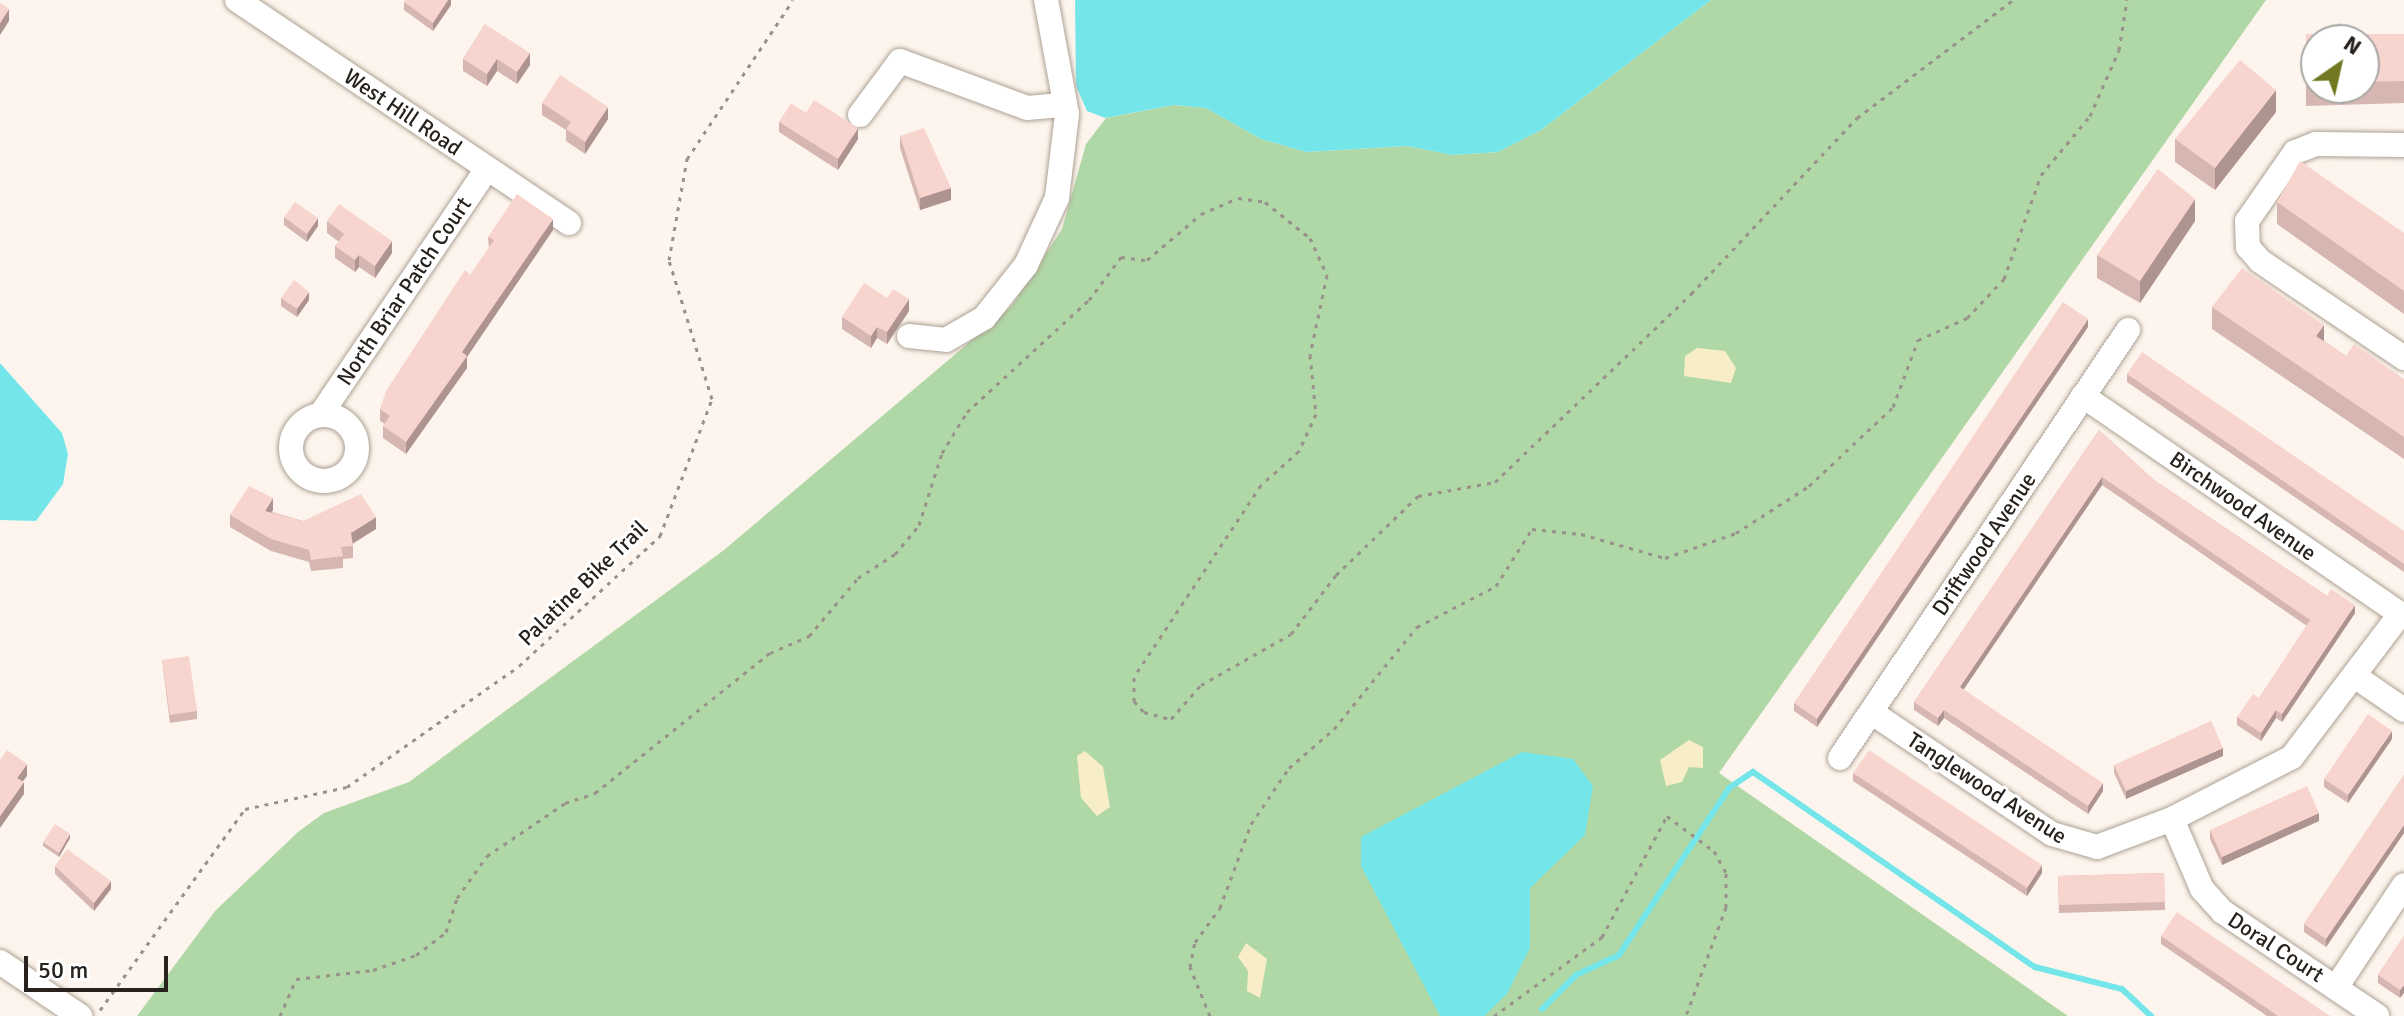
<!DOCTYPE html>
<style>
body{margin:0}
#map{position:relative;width:2404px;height:1016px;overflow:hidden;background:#fdf5ed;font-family:Signika,sans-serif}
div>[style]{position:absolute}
.green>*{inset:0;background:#b0d7a6}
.sand>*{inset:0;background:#f7edc7}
.water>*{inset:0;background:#74e6ea}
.stream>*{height:6px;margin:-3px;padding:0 3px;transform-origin:3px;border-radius:3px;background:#74e6ea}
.path>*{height:3px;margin-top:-1.5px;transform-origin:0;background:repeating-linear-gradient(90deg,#98928b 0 4px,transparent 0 10px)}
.roads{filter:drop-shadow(0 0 2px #ada194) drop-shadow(0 0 2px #ada194)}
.minor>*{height:24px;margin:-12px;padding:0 12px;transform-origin:12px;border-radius:12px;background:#fff}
.minor>.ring{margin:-12px;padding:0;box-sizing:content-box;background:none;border:24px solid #fff;border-radius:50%}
.wall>*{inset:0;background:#d5b6b1}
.shaded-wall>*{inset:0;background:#ae9490}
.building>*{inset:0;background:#f8d4ce}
span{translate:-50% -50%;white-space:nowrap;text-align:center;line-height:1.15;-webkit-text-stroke:6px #fff;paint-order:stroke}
.street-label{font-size:22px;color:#27221d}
.north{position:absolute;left:2300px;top:24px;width:80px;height:80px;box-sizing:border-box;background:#fff;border:2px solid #a9a7a5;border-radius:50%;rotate:34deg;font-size:22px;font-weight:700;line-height:32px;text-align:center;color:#27221d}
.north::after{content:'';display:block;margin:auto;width:28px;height:36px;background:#717821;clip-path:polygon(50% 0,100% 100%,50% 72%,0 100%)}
.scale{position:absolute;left:24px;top:956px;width:144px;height:36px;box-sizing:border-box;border:4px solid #27221d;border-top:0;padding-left:10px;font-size:24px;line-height:28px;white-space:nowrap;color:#27221d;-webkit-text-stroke:6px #fff;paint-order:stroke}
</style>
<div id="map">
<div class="green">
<div style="clip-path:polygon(1711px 0,2266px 0,1719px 773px,2068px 1016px,137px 1016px,215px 911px,298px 832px,324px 813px,409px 782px,724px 550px,1011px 307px,1062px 229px,1086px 144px,1106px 118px,1174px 105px,1206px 108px,1261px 139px,1306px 152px,1407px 146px,1452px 155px,1498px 152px,1541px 130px)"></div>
</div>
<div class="sand">
<div style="clip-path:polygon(1697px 348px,1725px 351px,1736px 368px,1731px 383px,1684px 376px,1685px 356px)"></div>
<div style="clip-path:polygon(1689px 740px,1703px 747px,1703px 768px,1689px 767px,1682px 782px,1666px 786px,1660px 760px)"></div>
<div style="clip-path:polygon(1085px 751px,1103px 767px,1110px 807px,1097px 816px,1081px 798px,1077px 756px)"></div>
<div style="clip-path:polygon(1246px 943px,1267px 959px,1260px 998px,1247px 991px,1248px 971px,1238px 957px)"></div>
</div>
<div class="water">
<div style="clip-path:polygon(1075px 0,1711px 0,1541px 130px,1498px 152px,1452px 155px,1407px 146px,1306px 152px,1261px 139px,1206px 108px,1174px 105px,1105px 118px,1087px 111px,1076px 86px)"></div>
<div style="clip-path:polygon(0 363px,62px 433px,68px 454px,63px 484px,36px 521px,0 520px)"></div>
<div style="clip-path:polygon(1522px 752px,1573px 759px,1593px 786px,1585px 835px,1530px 888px,1530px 948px,1507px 994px,1484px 1016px,1440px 1016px,1361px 866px,1361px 837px)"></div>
</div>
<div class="stream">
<div style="left:1542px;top:1009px;width:48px;rotate:-45deg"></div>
<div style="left:1576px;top:975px;width:47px;rotate:-24.9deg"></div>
<div style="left:1619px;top:955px;width:200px;rotate:-56.6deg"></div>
<div style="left:1729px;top:788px;width:29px;rotate:-34deg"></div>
<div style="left:1753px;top:772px;width:343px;rotate:34.7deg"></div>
<div style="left:2035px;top:967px;width:90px;rotate:14.2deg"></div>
<div style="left:2122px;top:989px;width:40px;rotate:43deg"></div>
</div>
<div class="path">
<div style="left:100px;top:1010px;width:248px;rotate:-54.2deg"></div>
<div style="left:245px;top:809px;width:104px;rotate:-12.2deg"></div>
<div style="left:347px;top:787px;width:210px;rotate:-35.1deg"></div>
<div style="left:519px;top:666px;width:192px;rotate:-42.7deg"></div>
<div style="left:660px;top:536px;width:147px;rotate:-69.2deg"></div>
<div style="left:712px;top:399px;width:145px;rotate:-107.2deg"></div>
<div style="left:669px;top:260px;width:103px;rotate:-79.9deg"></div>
<div style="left:687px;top:159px;width:191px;rotate:-56.3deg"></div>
<div style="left:280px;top:1016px;width:40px;rotate:-66.6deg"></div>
<div style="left:296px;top:979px;width:78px;rotate:-6.7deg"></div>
<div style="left:373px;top:970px;width:46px;rotate:-19.2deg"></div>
<div style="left:416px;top:955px;width:38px;rotate:-37deg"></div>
<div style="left:446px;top:932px;width:36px;rotate:-72deg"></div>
<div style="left:457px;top:898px;width:52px;rotate:-54.5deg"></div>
<div style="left:487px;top:856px;width:94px;rotate:-34.2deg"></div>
<div style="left:565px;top:803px;width:32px;rotate:-18deg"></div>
<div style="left:595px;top:793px;width:224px;rotate:-38.7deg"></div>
<div style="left:770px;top:653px;width:43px;rotate:-23.6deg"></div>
<div style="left:809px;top:636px;width:76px;rotate:-49.8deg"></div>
<div style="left:858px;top:578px;width:44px;rotate:-33deg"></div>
<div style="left:895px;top:554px;width:38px;rotate:-50deg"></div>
<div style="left:919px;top:525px;width:76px;rotate:-72.3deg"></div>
<div style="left:942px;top:453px;width:48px;rotate:-58.6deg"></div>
<div style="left:967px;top:412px;width:166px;rotate:-42.6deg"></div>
<div style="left:1089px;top:300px;width:54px;rotate:-53.3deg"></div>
<div style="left:1121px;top:257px;width:26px;rotate:7deg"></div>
<div style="left:1147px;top:260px;width:71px;rotate:-40.4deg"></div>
<div style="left:1201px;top:214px;width:40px;rotate:-23.4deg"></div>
<div style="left:1238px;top:198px;width:27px;rotate:8deg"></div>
<div style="left:1265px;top:202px;width:58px;rotate:38.7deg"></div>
<div style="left:1310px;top:238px;width:41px;rotate:65.3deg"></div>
<div style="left:1327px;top:275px;width:82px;rotate:102deg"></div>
<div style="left:1310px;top:355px;width:59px;rotate:84.2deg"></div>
<div style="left:1316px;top:414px;width:41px;rotate:114.7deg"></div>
<div style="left:1299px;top:451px;width:51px;rotate:138.2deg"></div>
<div style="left:1261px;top:485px;width:230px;rotate:123.5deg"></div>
<div style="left:1134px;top:677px;width:24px;rotate:90deg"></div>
<div style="left:1134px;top:701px;width:15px;rotate:48deg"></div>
<div style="left:1144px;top:712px;width:28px;rotate:15deg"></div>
<div style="left:1171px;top:719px;width:45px;rotate:-48.6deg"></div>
<div style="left:1201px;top:685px;width:103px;rotate:-29.5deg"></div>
<div style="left:1291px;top:634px;width:74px;rotate:-52.7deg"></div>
<div style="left:1336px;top:575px;width:114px;rotate:-43.9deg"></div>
<div style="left:1418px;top:496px;width:78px;rotate:-10.3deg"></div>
<div style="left:1495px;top:482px;width:272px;rotate:-43.8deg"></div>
<div style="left:1691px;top:294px;width:242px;rotate:-46.7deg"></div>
<div style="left:1857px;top:118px;width:196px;rotate:-37.1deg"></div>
<div style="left:1210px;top:1016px;width:53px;rotate:-112.2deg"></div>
<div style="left:1190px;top:967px;width:25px;rotate:-79deg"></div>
<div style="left:1195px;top:942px;width:42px;rotate:-53.7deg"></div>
<div style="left:1220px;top:908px;width:90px;rotate:-69.7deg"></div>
<div style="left:1251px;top:824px;width:68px;rotate:-55.8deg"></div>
<div style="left:1289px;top:768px;width:60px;rotate:-40.9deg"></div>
<div style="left:1334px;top:729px;width:132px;rotate:-50.9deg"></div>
<div style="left:1417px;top:627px;width:89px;rotate:-27.4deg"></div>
<div style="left:1496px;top:586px;width:67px;rotate:-57.7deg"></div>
<div style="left:1532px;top:529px;width:49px;rotate:5.8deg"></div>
<div style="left:1581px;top:534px;width:87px;rotate:15.9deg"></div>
<div style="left:1665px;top:558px;width:75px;rotate:-19.4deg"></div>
<div style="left:1736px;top:533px;width:87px;rotate:-32.8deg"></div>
<div style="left:1809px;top:486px;width:115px;rotate:-43.2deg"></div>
<div style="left:1893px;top:407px;width:72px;rotate:-69.5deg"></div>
<div style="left:1918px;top:340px;width:54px;rotate:-24.2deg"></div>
<div style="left:1967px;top:318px;width:54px;rotate:-46.5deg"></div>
<div style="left:2004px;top:279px;width:110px;rotate:-70.4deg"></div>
<div style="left:2041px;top:175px;width:77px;rotate:-50.3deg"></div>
<div style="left:2090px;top:116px;width:72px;rotate:-66.3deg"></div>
<div style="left:2119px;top:50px;width:51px;rotate:-80.9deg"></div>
<div style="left:1494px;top:1016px;width:134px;rotate:-36.2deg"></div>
<div style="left:1602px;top:937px;width:137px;rotate:-61.8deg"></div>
<div style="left:1667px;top:816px;width:59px;rotate:36.7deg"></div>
<div style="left:1714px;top:851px;width:25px;rotate:61deg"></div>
<div style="left:1726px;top:873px;width:34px;rotate:90deg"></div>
<div style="left:1726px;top:907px;width:116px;rotate:110.2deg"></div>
</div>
<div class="roads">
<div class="minor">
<div style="left:237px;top:0;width:400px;rotate:33.9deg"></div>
<div style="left:860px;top:115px;width:67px;rotate:-53.5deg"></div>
<div style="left:900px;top:61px;width:135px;rotate:20.3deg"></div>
<div style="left:1027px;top:108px;width:38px;rotate:-5deg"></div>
<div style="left:2404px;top:145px;width:88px;rotate:-179.3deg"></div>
<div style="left:2316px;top:144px;width:22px;rotate:159deg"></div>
<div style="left:2295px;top:152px;width:84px;rotate:124.8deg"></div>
<div style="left:2247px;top:221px;width:26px;rotate:88deg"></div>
<div style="left:2248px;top:247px;width:18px;rotate:49deg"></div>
<div style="left:2260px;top:261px;width:174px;rotate:34deg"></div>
<div style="left:909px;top:336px;width:37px;rotate:6deg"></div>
<div style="left:946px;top:340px;width:44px;rotate:-30.1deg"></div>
<div style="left:984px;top:318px;width:68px;rotate:-51.6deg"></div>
<div style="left:1026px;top:265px;width:74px;rotate:-65.2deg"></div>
<div style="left:1057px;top:198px;width:85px;rotate:-83.2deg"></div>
<div style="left:1067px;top:114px;width:116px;rotate:-100.4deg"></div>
<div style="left:2083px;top:396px;width:390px;rotate:34.5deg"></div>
<div style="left:321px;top:414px;width:296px;rotate:-55.9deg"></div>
<div class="ring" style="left:291px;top:415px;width:42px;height:42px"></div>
<div style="left:2356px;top:677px;width:58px;rotate:34.5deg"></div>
<div style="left:1871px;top:712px;width:218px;rotate:34deg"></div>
<div style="left:2052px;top:834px;width:47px;rotate:16.1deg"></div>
<div style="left:2097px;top:847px;width:80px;rotate:-20.5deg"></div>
<div style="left:2172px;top:819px;width:135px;rotate:-27.3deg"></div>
<div style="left:2292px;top:757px;width:179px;rotate:-52.9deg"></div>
<div style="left:1840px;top:758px;width:516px;rotate:-56.06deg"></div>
<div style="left:2172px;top:819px;width:76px;rotate:66.8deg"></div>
<div style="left:2202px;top:889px;width:31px;rotate:48deg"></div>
<div style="left:2223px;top:912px;width:186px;rotate:34deg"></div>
<div style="left:0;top:962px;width:97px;rotate:34deg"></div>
<div style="left:2337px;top:986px;width:121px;rotate:-56.4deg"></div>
</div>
</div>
<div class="wall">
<div style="clip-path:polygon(451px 0,451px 5px,433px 31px,404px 10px,404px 2px)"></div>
<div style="clip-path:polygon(485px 24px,530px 65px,517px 84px,497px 71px,487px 86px,463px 71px,463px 59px)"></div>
<div style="clip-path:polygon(evenodd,2306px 34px,2404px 34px,2404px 103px,2306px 106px,2306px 34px,2316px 40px,2364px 40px,2364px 88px,2316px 88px,2316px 40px)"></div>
<div style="clip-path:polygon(542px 103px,608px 119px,585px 154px,566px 141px,566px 130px,542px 115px)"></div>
<div style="clip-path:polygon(2276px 112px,2215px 190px,2175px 162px,2175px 139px)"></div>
<div style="clip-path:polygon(806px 113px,858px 139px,838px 170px,779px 132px,779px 122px)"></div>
<div style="clip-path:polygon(900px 136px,951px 200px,920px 210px,900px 148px)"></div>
<div style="clip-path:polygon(2277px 202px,2404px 233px,2404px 314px,2277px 224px)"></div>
<div style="clip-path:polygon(284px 217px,318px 226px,307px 242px,284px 225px)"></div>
<div style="clip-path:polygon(327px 221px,392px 253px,375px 278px,359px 267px,355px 272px,335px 258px,335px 246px,339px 242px,327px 233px)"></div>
<div style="clip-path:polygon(2195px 221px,2140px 303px,2097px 278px,2097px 255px)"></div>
<div style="clip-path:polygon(553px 230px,467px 357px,467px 368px,406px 454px,383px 438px,383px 426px,385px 424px,380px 421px,380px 409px,489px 249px,488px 237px)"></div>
<div style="clip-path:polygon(281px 298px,309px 300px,297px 317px,281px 306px)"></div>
<div style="clip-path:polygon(887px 298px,909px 311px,887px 344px,877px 338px,871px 348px,842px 329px,842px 317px)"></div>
<div style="clip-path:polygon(2212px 307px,2324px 341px,2346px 356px,2404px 379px,2404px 459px,2212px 329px)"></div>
<div style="clip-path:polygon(2088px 327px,1817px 727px,1794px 711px,1794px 703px)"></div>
<div style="clip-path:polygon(2127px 374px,2404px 531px,2404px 572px,2127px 382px)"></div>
<div style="clip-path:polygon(2099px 430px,2154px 480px,2327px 596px,2355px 613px,2282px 722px,2276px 718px,2261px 741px,2237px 725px,2237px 717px,2259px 698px,2307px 626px,2102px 485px,1963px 689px,2103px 791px,2088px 814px,1944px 718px,1938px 726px,1914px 710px,1914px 702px)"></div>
<div style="clip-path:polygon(273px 510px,272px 512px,303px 521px,376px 529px,353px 544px,353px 558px,343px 559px,343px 568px,311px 571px,309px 562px,271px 551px,230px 527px,230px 515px)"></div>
<div style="clip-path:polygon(162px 660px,197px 711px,197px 719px,170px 723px)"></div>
<div style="clip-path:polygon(2392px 739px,2348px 803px,2324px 787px,2324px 779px)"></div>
<div style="clip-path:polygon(2223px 756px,2126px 799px,2114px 773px,2114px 765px)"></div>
<div style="clip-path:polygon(1853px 773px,2042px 873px,2027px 896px,1853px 781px)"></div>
<div style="clip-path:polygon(2404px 775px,2404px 833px,2326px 947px,2304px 932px,2304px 924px)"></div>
<div style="clip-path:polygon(2319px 821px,2222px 865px,2210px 839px,2210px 830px)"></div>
<div style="clip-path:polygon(70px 838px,59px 857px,43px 846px,43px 842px)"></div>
<div style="clip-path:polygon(55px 866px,111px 889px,94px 911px,55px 874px)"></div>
<div style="clip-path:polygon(2164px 873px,2165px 910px,2059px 913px,2058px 876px)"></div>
<div style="clip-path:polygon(2161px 936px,2330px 1016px,2267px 1016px,2161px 944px)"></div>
<div style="clip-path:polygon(2404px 936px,2400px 998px,2378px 983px,2378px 975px)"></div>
</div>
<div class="shaded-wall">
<div style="clip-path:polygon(448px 0,451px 0,451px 5px,433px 31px,433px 23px)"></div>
<div style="clip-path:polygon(9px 9px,9px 21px,0 35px,0 23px)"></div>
<div style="clip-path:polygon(530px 53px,530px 65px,517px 84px,517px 72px)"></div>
<div style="clip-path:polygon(497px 59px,497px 71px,487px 86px,487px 74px)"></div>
<div style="clip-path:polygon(2276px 90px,2276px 112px,2215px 190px,2215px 168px)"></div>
<div style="clip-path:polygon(608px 107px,608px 119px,585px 154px,585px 142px)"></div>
<div style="clip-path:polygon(858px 128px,858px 139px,838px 170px,838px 159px)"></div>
<div style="clip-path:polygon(951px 188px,951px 200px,920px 210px,920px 198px)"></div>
<div style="clip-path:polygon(2195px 199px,2195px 221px,2140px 303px,2140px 281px)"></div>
<div style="clip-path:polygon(318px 218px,318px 226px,307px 242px,307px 234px)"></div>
<div style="clip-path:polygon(553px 219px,553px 230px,467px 357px,467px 368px,406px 454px,406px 442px,462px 352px)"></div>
<div style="clip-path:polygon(392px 241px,392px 253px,375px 278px,375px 266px)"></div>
<div style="clip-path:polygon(359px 255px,359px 267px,355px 272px,355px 260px)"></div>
<div style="clip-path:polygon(309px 292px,309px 300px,297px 317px,297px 309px)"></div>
<div style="clip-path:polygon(909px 299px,909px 311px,887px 344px,887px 332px)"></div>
<div style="clip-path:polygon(2088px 319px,2088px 327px,1817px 727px,1817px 719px)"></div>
<div style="clip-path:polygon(2324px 325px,2324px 347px,2316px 336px)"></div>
<div style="clip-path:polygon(877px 327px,877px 338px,871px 348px,871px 336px)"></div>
<div style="clip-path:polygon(2102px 477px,2102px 485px,1960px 695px,1960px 687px)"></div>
<div style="clip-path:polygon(273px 498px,273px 510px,265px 522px,265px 511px)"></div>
<div style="clip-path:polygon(376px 517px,376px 529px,351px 544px,351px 533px)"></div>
<div style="clip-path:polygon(2355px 605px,2355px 613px,2282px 722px,2282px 714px)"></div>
<div style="clip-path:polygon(1944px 710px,1944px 718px,1938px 726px,1938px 718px)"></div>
<div style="clip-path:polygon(2276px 710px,2276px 718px,2261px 741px,2261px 733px)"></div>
<div style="clip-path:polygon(2392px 731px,2392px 739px,2348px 803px,2348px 795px)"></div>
<div style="clip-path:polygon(2223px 748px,2223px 756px,2126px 799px,2126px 791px)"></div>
<div style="clip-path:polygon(27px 764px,27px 776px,17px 789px,17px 778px)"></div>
<div style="clip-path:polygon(24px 782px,24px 794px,0 828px,0 816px)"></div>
<div style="clip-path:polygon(2103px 783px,2103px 791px,2088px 814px,2088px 806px)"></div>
<div style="clip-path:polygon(2319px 813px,2319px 821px,2222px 865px,2222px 857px)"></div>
<div style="clip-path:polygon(2404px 825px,2404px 833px,2326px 947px,2326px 939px)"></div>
<div style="clip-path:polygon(70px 834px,70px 838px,59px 857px,59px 853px)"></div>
<div style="clip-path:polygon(2042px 865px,2042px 873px,2027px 896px,2027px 888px)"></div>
<div style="clip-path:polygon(111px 881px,111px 889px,94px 911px,94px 903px)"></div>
<div style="clip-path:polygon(2404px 985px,2404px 993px,2400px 998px,2400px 990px)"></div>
</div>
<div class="building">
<div style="clip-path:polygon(405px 0,448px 0,433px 23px,404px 2px)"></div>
<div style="clip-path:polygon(0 3px,9px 9px,0 23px)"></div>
<div style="clip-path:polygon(485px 24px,530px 53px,517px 72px,497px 59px,487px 74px,463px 59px)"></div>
<div style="clip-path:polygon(2306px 34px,2404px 34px,2404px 81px,2364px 82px,2364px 40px,2316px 40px,2316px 83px,2306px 83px)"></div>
<div style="clip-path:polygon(2240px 60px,2276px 90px,2215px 168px,2175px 139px)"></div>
<div style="clip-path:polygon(560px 75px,608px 107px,585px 142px,566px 129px,571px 122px,542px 103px)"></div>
<div style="clip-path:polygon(814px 100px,858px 128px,838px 159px,779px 122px,791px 103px,806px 113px)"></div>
<div style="clip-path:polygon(924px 128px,951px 188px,920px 198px,900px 136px)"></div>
<div style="clip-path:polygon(2300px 161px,2404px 233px,2404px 291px,2277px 202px)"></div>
<div style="clip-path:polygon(2158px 169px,2195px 199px,2140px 281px,2097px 255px)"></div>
<div style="clip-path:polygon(517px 194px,553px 219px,462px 352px,467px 356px,406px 442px,383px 426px,390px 416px,380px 409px,386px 391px,465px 270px,470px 275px,494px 240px,488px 237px)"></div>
<div style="clip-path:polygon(295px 202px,318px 218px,307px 234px,284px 217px)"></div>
<div style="clip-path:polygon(339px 204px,392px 241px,375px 266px,359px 255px,355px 260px,335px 246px,344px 234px,327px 221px)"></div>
<div style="clip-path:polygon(2242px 268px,2324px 325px,2316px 336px,2346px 356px,2354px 344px,2404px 379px,2404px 437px,2212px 307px)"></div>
<div style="clip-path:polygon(294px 280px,309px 292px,297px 309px,281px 298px)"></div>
<div style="clip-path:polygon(864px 283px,887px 298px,893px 289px,909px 299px,887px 332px,877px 327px,871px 336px,842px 317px)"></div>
<div style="clip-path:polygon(2063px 302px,2088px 319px,1817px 719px,1794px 703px)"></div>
<div style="clip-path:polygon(2142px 352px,2404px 531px,2404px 564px,2127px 374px)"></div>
<div style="clip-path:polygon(2099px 430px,2154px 480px,2327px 596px,2331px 589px,2355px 605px,2282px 714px,2276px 710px,2261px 733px,2237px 717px,2253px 694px,2259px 698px,2310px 620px,2102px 477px,1960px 687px,2103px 783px,2088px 806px,1944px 710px,1938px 718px,1914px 702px)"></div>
<div style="clip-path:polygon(249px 486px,273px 498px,265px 511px,303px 521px,361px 494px,376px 517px,351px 533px,353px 546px,341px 547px,343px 556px,311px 560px,309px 550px,271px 539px,230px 515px)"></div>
<div style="clip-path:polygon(189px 656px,197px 711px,170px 715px,162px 660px)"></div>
<div style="clip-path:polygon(2368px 714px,2392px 731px,2348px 795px,2324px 779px)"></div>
<div style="clip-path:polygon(2211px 721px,2223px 748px,2126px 791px,2114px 765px)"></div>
<div style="clip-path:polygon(7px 750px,27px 764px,17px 778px,24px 782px,0 816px,0 760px)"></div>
<div style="clip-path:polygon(1869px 750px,2042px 865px,2027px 888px,1853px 773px)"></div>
<div style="clip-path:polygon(2404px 775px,2404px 825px,2326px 939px,2304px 924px)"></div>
<div style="clip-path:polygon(2307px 786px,2319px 813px,2222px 857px,2210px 830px)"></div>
<div style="clip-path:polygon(55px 824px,70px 834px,59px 853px,43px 842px)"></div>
<div style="clip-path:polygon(67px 849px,111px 881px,94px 903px,55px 866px)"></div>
<div style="clip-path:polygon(2164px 873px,2165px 902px,2059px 905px,2058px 876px)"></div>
<div style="clip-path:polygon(2177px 912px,2330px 1016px,2278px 1016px,2161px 936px)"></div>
<div style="clip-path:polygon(2404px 936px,2404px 985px,2400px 990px,2378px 975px)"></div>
</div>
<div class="street-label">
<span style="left:403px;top:112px;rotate:34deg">West Hill Road</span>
<span style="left:404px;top:291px;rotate:-56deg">North Briar Patch Court</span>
<span style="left:2243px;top:506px;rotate:35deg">Birchwood Avenue</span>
<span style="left:1984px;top:544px;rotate:-56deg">Driftwood Avenue</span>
<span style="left:583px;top:583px;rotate:-44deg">Palatine Bike Trail</span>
<span style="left:1987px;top:788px;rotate:33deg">Tanglewood Avenue</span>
<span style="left:2276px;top:947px;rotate:33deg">Doral Court</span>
</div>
<div class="north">N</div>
<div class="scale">50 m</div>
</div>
